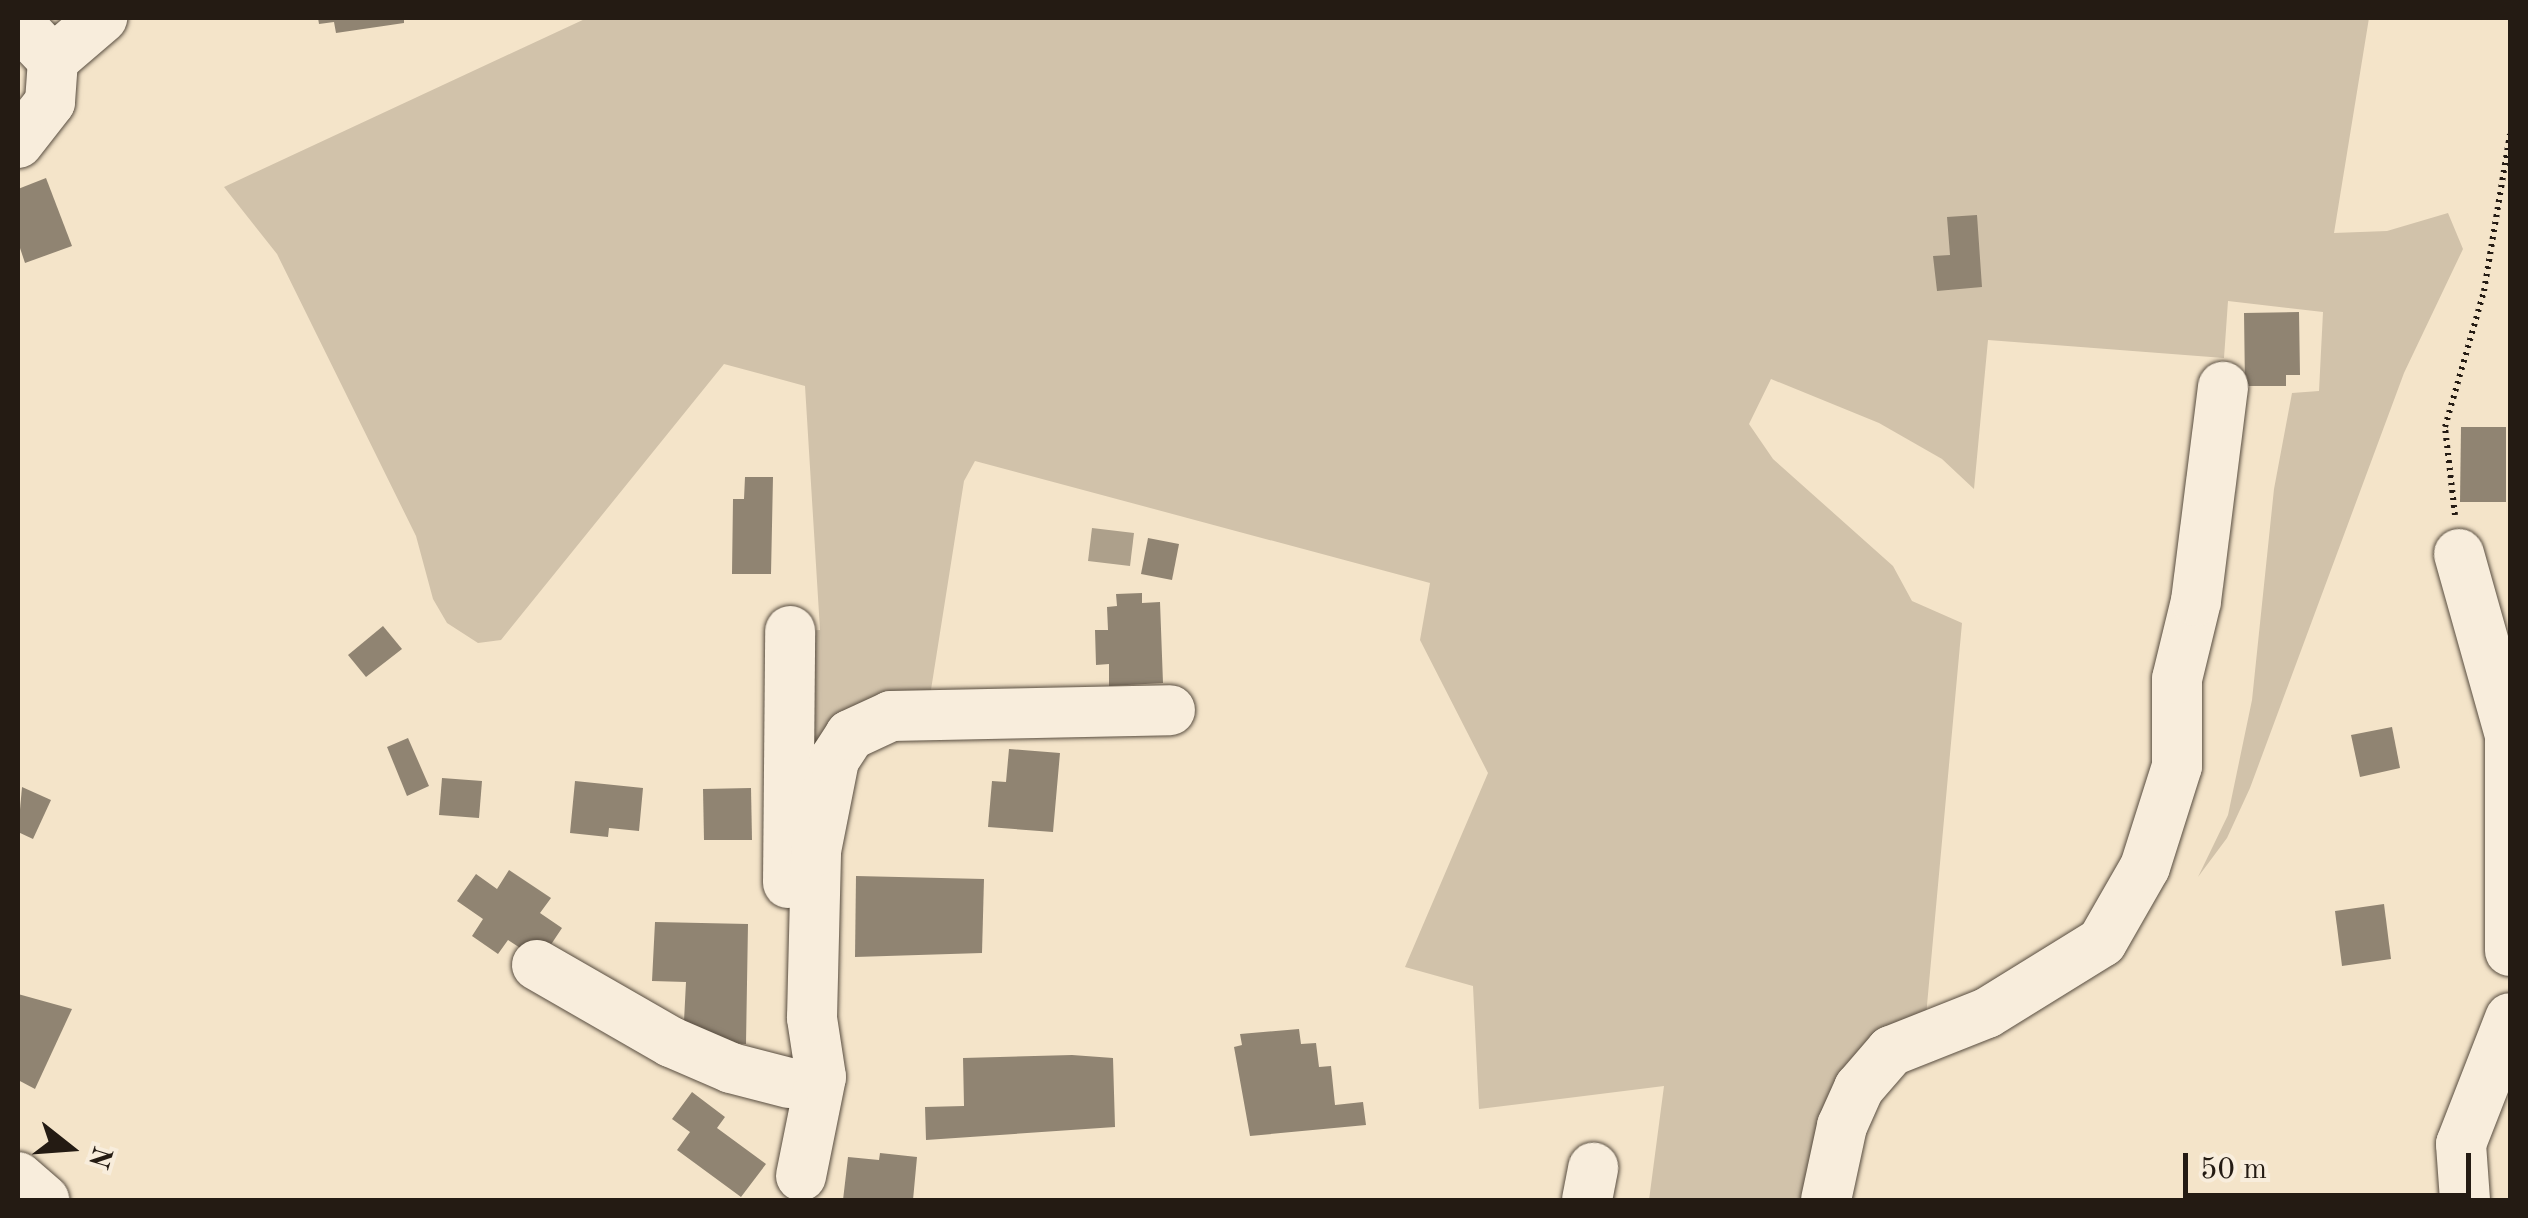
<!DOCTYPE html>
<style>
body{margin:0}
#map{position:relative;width:2528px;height:1218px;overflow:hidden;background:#f4e4c9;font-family:"Old Standard TT",serif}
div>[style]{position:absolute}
.green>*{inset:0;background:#d1c2aa}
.water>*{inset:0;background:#ada08b}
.building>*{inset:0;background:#908472}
.path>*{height:6px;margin-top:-3px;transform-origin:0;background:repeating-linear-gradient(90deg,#241b13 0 2.5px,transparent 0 7.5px)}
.roads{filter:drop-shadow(0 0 2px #584d40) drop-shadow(0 0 2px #584d40)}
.minor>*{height:50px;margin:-25px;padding:0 25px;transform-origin:25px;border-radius:25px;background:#f8eddc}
span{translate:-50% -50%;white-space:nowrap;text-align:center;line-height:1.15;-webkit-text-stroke:8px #f8eddc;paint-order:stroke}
.frame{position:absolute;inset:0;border:20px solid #241b13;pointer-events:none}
.north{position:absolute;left:20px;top:1098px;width:100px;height:100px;-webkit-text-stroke:8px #f8eddc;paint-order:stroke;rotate:107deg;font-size:28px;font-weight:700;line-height:40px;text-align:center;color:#241b13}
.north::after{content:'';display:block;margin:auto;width:35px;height:45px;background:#241b13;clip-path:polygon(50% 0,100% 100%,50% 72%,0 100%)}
.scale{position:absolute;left:2183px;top:1153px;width:288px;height:45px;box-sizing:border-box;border:5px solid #241b13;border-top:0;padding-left:12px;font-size:30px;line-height:35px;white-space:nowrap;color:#241b13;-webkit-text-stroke:8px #f8eddc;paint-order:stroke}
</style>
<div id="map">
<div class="green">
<div style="clip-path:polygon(587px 18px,2369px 18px,2334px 233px,2387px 231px,2448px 213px,2463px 249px,2404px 373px,2250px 788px,2227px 838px,2198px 877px,2228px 815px,2252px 700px,2274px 489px,2292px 393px,2319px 391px,2323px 312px,2228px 301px,2224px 358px,1988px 340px,1974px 489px,1942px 459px,1879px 423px,1771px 379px,1749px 424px,1773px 459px,1893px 566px,1912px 601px,1962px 623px,1926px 1016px,1891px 1051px,1826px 1200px,1649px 1200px,1664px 1086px,1479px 1109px,1473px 986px,1405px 967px,1488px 773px,1420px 640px,1430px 583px,975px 461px,964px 481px,927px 715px,850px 735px,816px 851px,790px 631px,820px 630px,805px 386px,724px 364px,501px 640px,478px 643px,447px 623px,433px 599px,416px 536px,277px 254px,224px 187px)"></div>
</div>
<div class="water">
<div style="clip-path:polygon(1092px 528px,1134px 533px,1130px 566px,1088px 561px)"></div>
</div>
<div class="building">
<div style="clip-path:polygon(318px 18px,404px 18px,404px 23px,336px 33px,334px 22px,319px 24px)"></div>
<div style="clip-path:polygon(46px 178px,72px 246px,25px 263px,18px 242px,18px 189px)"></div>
<div style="clip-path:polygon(1977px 215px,1982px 287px,1937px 291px,1933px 256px,1950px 255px,1947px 217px)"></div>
<div style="clip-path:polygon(2299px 312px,2300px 375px,2286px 375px,2286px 386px,2245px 386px,2244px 313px)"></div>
<div style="clip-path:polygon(2461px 427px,2506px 427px,2506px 502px,2460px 502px)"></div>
<div style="clip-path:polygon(745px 477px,773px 477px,771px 574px,732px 574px,733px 499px,744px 499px)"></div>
<div style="clip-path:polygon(1148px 538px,1179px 544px,1172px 580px,1141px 574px)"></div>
<div style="clip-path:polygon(1142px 593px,1142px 603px,1160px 602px,1163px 683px,1109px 686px,1109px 664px,1096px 665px,1095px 630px,1108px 630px,1107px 607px,1117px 606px,1116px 594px)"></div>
<div style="clip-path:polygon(383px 626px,402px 649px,366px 677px,348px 655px)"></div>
<div style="clip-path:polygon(2392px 727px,2400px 768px,2360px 777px,2351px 735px)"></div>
<div style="clip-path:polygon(408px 738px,429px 786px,407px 796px,387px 747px)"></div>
<div style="clip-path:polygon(1009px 749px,1060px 753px,1053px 832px,988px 827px,992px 781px,1006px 782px)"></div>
<div style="clip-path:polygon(442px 778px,482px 781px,479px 818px,439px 815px)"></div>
<div style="clip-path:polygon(575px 781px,643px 788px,639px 831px,609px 828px,608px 837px,570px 833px)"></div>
<div style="clip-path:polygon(22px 787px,51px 800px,33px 839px,18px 832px)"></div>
<div style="clip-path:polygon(751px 788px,752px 840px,704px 840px,703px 789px)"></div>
<div style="clip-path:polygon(509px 870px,551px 898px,540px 913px,562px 928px,540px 961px,508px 940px,498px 954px,472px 936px,483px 919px,457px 901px,476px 874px,497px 889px)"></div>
<div style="clip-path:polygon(856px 876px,984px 879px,982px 953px,855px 957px)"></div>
<div style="clip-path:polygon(2384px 904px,2391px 959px,2342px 966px,2335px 911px)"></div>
<div style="clip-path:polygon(655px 922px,748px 924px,746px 1044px,683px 1041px,686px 982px,652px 981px)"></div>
<div style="clip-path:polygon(18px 994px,72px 1009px,35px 1089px,18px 1080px)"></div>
<div style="clip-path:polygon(1299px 1029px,1301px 1044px,1316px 1043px,1319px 1067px,1331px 1066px,1335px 1105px,1363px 1102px,1366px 1125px,1250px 1136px,1234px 1047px,1242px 1045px,1240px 1034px)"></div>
<div style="clip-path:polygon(1072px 1055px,1113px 1058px,1115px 1127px,926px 1140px,925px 1107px,964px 1106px,963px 1058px)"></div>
<div style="clip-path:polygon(692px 1092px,725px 1117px,717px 1128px,766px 1164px,741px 1197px,677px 1150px,690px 1132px,672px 1119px)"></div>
<div style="clip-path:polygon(880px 1153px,917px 1157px,913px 1200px,843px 1200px,848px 1157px,879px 1160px)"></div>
</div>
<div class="path">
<div style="left:2455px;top:515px;width:89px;rotate:-96.5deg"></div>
<div style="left:2445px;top:427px;width:141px;rotate:-74deg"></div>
<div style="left:2484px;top:291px;width:159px;rotate:-80.6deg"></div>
</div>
<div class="roads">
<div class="minor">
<div style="left:18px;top:23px;width:51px;rotate:46.6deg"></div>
<div style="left:18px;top:143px;width:52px;rotate:-52deg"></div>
<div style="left:50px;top:102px;width:42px;rotate:-85.9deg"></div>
<div style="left:53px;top:60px;width:65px;rotate:-40.6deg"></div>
<div style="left:2459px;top:554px;width:189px;rotate:74.3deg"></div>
<div style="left:2510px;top:736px;width:215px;rotate:90deg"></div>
<div style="left:788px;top:883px;width:252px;rotate:-89.5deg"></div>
<div style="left:537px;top:965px;width:155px;rotate:29.9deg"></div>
<div style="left:671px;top:1042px;width:65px;rotate:23.4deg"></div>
<div style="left:731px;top:1068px;width:60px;rotate:14.5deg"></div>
<div style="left:801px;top:1176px;width:101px;rotate:-78.6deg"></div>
<div style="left:821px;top:1077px;width:60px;rotate:-98.7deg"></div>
<div style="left:812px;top:1018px;width:167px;rotate:-88.6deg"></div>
<div style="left:816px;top:851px;width:93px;rotate:-78.8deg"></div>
<div style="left:834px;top:760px;width:30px;rotate:-57deg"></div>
<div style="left:850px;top:735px;width:45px;rotate:-24.9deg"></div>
<div style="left:891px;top:716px;width:279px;rotate:-1.2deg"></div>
<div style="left:18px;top:1177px;width:35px;rotate:41deg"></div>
<div style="left:1587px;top:1200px;width:33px;rotate:-79deg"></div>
<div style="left:1826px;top:1200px;width:76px;rotate:-77.8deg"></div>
<div style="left:1842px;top:1126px;width:42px;rotate:-65.9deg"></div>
<div style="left:1859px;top:1088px;width:49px;rotate:-49.1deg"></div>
<div style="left:1891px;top:1051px;width:103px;rotate:-21.6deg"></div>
<div style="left:1987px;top:1013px;width:135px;rotate:-31.7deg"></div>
<div style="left:2102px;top:942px;width:86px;rotate:-60.2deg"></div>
<div style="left:2145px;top:867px;width:106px;rotate:-72.4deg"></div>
<div style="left:2177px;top:766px;width:87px;rotate:-90deg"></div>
<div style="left:2177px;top:679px;width:80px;rotate:-76.3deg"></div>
<div style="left:2196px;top:601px;width:216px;rotate:-82.8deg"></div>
<div style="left:2465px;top:1200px;width:56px;rotate:-94.1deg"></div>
<div style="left:2461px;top:1144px;width:135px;rotate:-68.7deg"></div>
</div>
</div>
<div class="frame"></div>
<div class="north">N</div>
<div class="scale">50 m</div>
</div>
